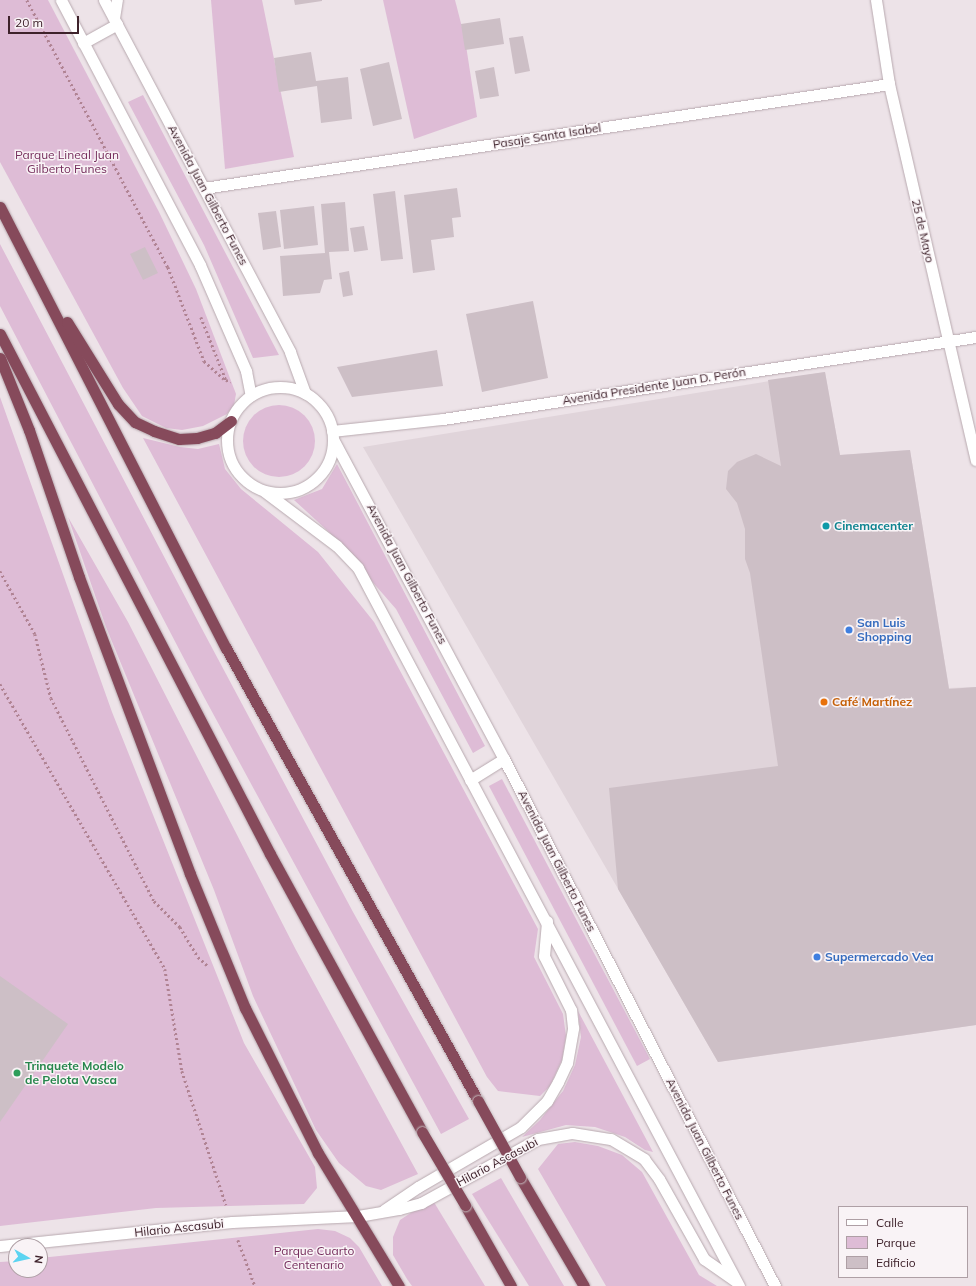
<!DOCTYPE html>
<meta charset="utf-8">
<style>
body{margin:0}
#map{position:relative;width:976px;height:1286px;overflow:hidden;background:#ede3e8;font-family:Mulish,sans-serif}
div>[style]{position:absolute}
.built>*{inset:0;background:#e0d4da}
.green>*{inset:0;background:#debcd6}
.round{border-radius:50%}
.building>*{inset:0;background:#cdbfc6}
.path>*{height:2.5px;margin-top:-1.25px;transform-origin:0;background:repeating-linear-gradient(90deg,#b08393 0 2px,transparent 0 5px)}
.roads{filter:drop-shadow(0 0 1px #b8a9af) drop-shadow(0 0 1px #b8a9af)}
.minor>*{height:11px;margin:-5.5px;padding:0 5.5px;transform-origin:5.5px;border-radius:5.5px;background:#fff}
.tertiary>*{height:11px;margin:-5.5px;padding:0 5.5px;transform-origin:5.5px;border-radius:5.5px;background:#fff}
.tertiary>.ring{margin:-5.5px;padding:0;box-sizing:content-box;background:none;border:11px solid #fff;border-radius:50%}
.trunk>*{height:11px;margin:-5.5px;padding:0 5.5px;transform-origin:5.5px;border-radius:5.5px;background:#864a5b}
.bridges{filter:drop-shadow(0 0 1px #c9c1c4) drop-shadow(0 0 1px #c9c1c4)}
.trunk-bridge>*{height:11px;margin:-5.5px;padding:0 5.5px;transform-origin:5.5px;border-radius:5.5px;background:#864a5b}
.dots>*{width:11px;height:11px;translate:-50% -50%;box-sizing:border-box;border:2px solid #f9f3f6;border-radius:50%}
span{translate:-50% -50%;white-space:nowrap;text-align:center;line-height:1.15;-webkit-text-stroke:3px #f9f3f6;paint-order:stroke}
.street-label{font-size:12px;color:#3e222b}
.park-label{font-size:12px;color:#752d5c}
.culture-label{font-size:12px;color:#0d838f;font-weight:700}
.left{translate:0 -50%;text-align:left}
.shop-label{font-size:12px;color:#366cbe;font-weight:700}
.food-label{font-size:12px;color:#c56008;font-weight:700}
.leisure-label{font-size:12px;color:#27864d;font-weight:700}
.legend{position:absolute;left:838px;top:1206px;width:130px;height:72px;box-sizing:border-box;background:#f9f3f6;border:1px solid #ae9fa5;margin:0;padding:5px 7px;list-style:none;font-size:12px;color:#3e222b}
.legend li{display:flex;align-items:center;gap:8px;height:20px}
.legend b{width:20px;border:1px solid #ae9fa5}
.north{position:absolute;left:8px;top:1238px;width:40px;height:40px;box-sizing:border-box;background:#f9f3f6;border:1px solid #ae9fa5;border-radius:50%;rotate:98deg;font-size:11px;font-weight:700;line-height:16px;text-align:center;color:#3e222b}
.north::after{content:'';display:block;margin:auto;width:14px;height:18px;background:#5cd4f1;clip-path:polygon(50% 0,100% 100%,50% 72%,0 100%)}
.scale{position:absolute;left:8px;top:16px;width:71px;height:18px;box-sizing:border-box;border:2px solid #3e222b;border-top:0;padding-left:5px;font-size:12px;line-height:14px;white-space:nowrap;color:#3e222b;-webkit-text-stroke:3px #f9f3f6;paint-order:stroke}
</style>
<div id="map">
<div class="built">
<div style="clip-path:polygon(825px 372px,840px 455px,910px 450px,949px 688px,976px 687px,976px 1025px,718px 1062px,363px 447px)"></div>
</div>
<div class="green">
<div style="clip-path:polygon(0 0,48px 0,159px 212px,196px 289px,236px 394px,234px 405px,227px 414px,203px 426px,182px 430px,166px 428px,142px 416px,123px 388px,0 162px)"></div>
<div style="clip-path:polygon(211px 0,262px 0,294px 157px,225px 169px)"></div>
<div style="clip-path:polygon(383px 0,455px 0,465px 39px,477px 117px,414px 139px)"></div>
<div style="clip-path:polygon(143px 95px,215px 233px,279px 355px,253px 358px,204px 245px,128px 102px)"></div>
<div style="clip-path:polygon(0 244px,202px 629px,353px 912px,469px 1119px,441px 1134px,204px 697px,0 306px)"></div>
<div style="clip-path:polygon(0 397px,112px 712px,244px 1043px,315px 1167px,317px 1188px,304px 1204px,156px 1208px,0 1226px)"></div>
<div class="round" style="left:243px;top:405px;width:72px;height:72px"></div>
<div style="clip-path:polygon(143px 438px,180px 447px,198px 449px,219px 444px,225px 469px,241px 489px,318px 552px,374px 622px,538px 929px,534px 957px,563px 1014px,566px 1036px,562px 1060px,550px 1086px,540px 1096px,498px 1091px,487px 1077px)"></div>
<div style="clip-path:polygon(337px 464px,485px 746px,473px 753px,396px 609px,329px 532px,294px 500px,322px 489px)"></div>
<div style="clip-path:polygon(68px 517px,128px 622px,296px 950px,418px 1174px,381px 1190px,366px 1186px,339px 1163px,316px 1130px,253px 996px,214px 890px,106px 627px)"></div>
<div style="clip-path:polygon(502px 779px,650px 1059px,637px 1066px,489px 786px)"></div>
<div style="clip-path:polygon(578px 1011px,653px 1152px,645px 1150px,625px 1137px,595px 1127px,566px 1125px,522px 1137px,540px 1120px,563px 1091px,575px 1065px,581px 1037px)"></div>
<div style="clip-path:polygon(575px 1142px,598px 1146px,622px 1155px,642px 1172px,699px 1275px,717px 1286px,606px 1286px,538px 1169px,558px 1144px)"></div>
<div style="clip-path:polygon(501px 1178px,564px 1286px,529px 1286px,472px 1194px)"></div>
<div style="clip-path:polygon(432px 1199px,485px 1286px,412px 1286px,407px 1279px,393px 1255px,393px 1237px,400px 1220px)"></div>
<div style="clip-path:polygon(318px 1229px,335px 1231px,350px 1238px,359px 1247px,382px 1286px,0 1286px,0 1262px,16px 1261px,16px 1270px,40px 1270px,40px 1258px)"></div>
</div>
<div class="building">
<div style="clip-path:polygon(294px 0,322px 0,322px 1px,295px 5px)"></div>
<div style="clip-path:polygon(500px 18px,504px 44px,465px 50px,461px 24px)"></div>
<div style="clip-path:polygon(523px 36px,530px 71px,515px 74px,509px 38px)"></div>
<div style="clip-path:polygon(311px 52px,316px 81px,348px 77px,352px 119px,321px 123px,317px 86px,279px 92px,274px 58px)"></div>
<div style="clip-path:polygon(389px 62px,402px 119px,373px 126px,360px 69px)"></div>
<div style="clip-path:polygon(494px 67px,499px 96px,480px 99px,475px 71px)"></div>
<div style="clip-path:polygon(457px 188px,461px 217px,452px 218px,454px 237px,431px 240px,435px 270px,413px 273px,404px 195px)"></div>
<div style="clip-path:polygon(395px 191px,403px 259px,381px 261px,373px 194px)"></div>
<div style="clip-path:polygon(345px 202px,349px 251px,329px 252px,332px 279px,324px 280px,320px 293px,283px 296px,280px 256px,325px 253px,321px 204px)"></div>
<div style="clip-path:polygon(314px 206px,318px 245px,284px 249px,280px 210px)"></div>
<div style="clip-path:polygon(276px 211px,281px 247px,263px 250px,258px 213px)"></div>
<div style="clip-path:polygon(364px 226px,368px 250px,354px 252px,350px 228px)"></div>
<div style="clip-path:polygon(145px 247px,158px 273px,143px 280px,130px 254px)"></div>
<div style="clip-path:polygon(349px 271px,353px 295px,343px 297px,339px 273px)"></div>
<div style="clip-path:polygon(533px 301px,548px 378px,482px 392px,466px 314px)"></div>
<div style="clip-path:polygon(437px 350px,443px 386px,352px 397px,337px 367px)"></div>
<div style="clip-path:polygon(825px 372px,840px 455px,910px 450px,949px 689px,976px 687px,976px 1025px,718px 1062px,618px 889px,609px 788px,778px 766px,750px 573px,745px 559px,745px 529px,737px 503px,726px 489px,728px 471px,737px 462px,756px 454px,781px 466px,768px 380px)"></div>
<div style="clip-path:polygon(0 976px,68px 1024px,0 1122px)"></div>
</div>
<div class="path">
<div style="left:27px;top:0;width:302px;rotate:62.2deg"></div>
<div style="left:168px;top:267px;width:101px;rotate:69deg"></div>
<div style="left:204px;top:361px;width:27px;rotate:42deg"></div>
<div style="left:201px;top:317px;width:68px;rotate:68.4deg"></div>
<div style="left:226px;top:380px;width:5px;rotate:22deg"></div>
<div style="left:0;top:571px;width:72px;rotate:60.9deg"></div>
<div style="left:35px;top:634px;width:66px;rotate:76deg"></div>
<div style="left:51px;top:698px;width:228px;rotate:63.1deg"></div>
<div style="left:154px;top:901px;width:37px;rotate:45deg"></div>
<div style="left:180px;top:927px;width:35px;rotate:59deg"></div>
<div style="left:198px;top:957px;width:13px;rotate:42deg"></div>
<div style="left:0;top:684px;width:329px;rotate:59.9deg"></div>
<div style="left:165px;top:969px;width:103px;rotate:80.5deg"></div>
<div style="left:182px;top:1071px;width:141px;rotate:71.8deg"></div>
<div style="left:238px;top:1240px;width:49px;rotate:69.7deg"></div>
</div>
<div class="roads">
<div class="minor">
<div style="left:876px;top:0;width:85px;rotate:81.2deg"></div>
<div style="left:889px;top:84px;width:386px;rotate:77deg"></div>
<div style="left:114px;top:18px;width:18px;rotate:-81deg"></div>
<div style="left:204px;top:188px;width:693px;rotate:-8.63deg"></div>
</div>
<div class="tertiary">
<div style="left:61px;top:0;width:299px;rotate:62.3deg"></div>
<div style="left:200px;top:265px;width:116px;rotate:66.5deg"></div>
<div style="left:246px;top:371px;width:25px;rotate:79deg"></div>
<div style="left:104px;top:0;width:398px;rotate:62.1deg"></div>
<div style="left:290px;top:352px;width:44px;rotate:69.9deg"></div>
<div style="left:83px;top:43px;width:39px;rotate:-29deg"></div>
<div class="ring" style="left:227px;top:387px;width:95px;height:95px"></div>
<div style="left:332px;top:431px;width:112px;rotate:-6.2deg"></div>
<div style="left:443px;top:419px;width:539px;rotate:-8.75deg"></div>
<div style="left:333px;top:439px;width:363px;rotate:61.9deg"></div>
<div style="left:504px;top:759px;width:593px;rotate:62.79deg"></div>
<div style="left:264px;top:491px;width:91px;rotate:37deg"></div>
<div style="left:337px;top:546px;width:30px;rotate:46deg"></div>
<div style="left:358px;top:568px;width:813px;rotate:62.05deg"></div>
<div style="left:470px;top:780px;width:40px;rotate:-32deg"></div>
<div style="left:384px;top:1210px;width:41px;rotate:-34.1deg"></div>
<div style="left:418px;top:1187px;width:119px;rotate:-30.2deg"></div>
<div style="left:521px;top:1127px;width:37px;rotate:-45deg"></div>
<div style="left:547px;top:1101px;width:22px;rotate:-60deg"></div>
<div style="left:558px;top:1082px;width:21px;rotate:-65deg"></div>
<div style="left:567px;top:1063px;width:36px;rotate:-80deg"></div>
<div style="left:573px;top:1028px;width:18px;rotate:-96deg"></div>
<div style="left:571px;top:1010px;width:60px;rotate:-116.6deg"></div>
<div style="left:544px;top:956px;width:35px;rotate:-85deg"></div>
<div style="left:0;top:1246px;width:233px;rotate:-5.9deg"></div>
<div style="left:232px;top:1222px;width:126px;rotate:-2.7deg"></div>
<div style="left:358px;top:1216px;width:42px;rotate:-9.7deg"></div>
<div style="left:399px;top:1209px;width:23px;rotate:-15deg"></div>
<div style="left:421px;top:1203px;width:133px;rotate:-28.7deg"></div>
<div style="left:538px;top:1139px;width:35px;rotate:-10deg"></div>
<div style="left:572px;top:1133px;width:39px;rotate:9deg"></div>
<div style="left:611px;top:1139px;width:39px;rotate:31deg"></div>
<div style="left:644px;top:1159px;width:25px;rotate:53deg"></div>
<div style="left:659px;top:1179px;width:92px;rotate:60.6deg"></div>
<div style="left:704px;top:1259px;width:38px;rotate:35deg"></div>
</div>
<div class="trunk">
<div style="left:0;top:207px;width:496px;rotate:62.9deg"></div>
<div style="left:226px;top:648px;width:518px;rotate:60.91deg"></div>
<div style="left:67px;top:322px;width:97px;rotate:58.1deg"></div>
<div style="left:118px;top:404px;width:25px;rotate:47deg"></div>
<div style="left:135px;top:422px;width:21px;rotate:25deg"></div>
<div style="left:154px;top:431px;width:26px;rotate:18deg"></div>
<div style="left:179px;top:439px;width:18px;rotate:-3deg"></div>
<div style="left:197px;top:438px;width:19px;rotate:-16deg"></div>
<div style="left:215px;top:433px;width:20px;rotate:-37deg"></div>
<div style="left:0;top:334px;width:586px;rotate:62.56deg"></div>
<div style="left:270px;top:854px;width:317px;rotate:61.3deg"></div>
<div style="left:0;top:358px;width:78px;rotate:68.1deg"></div>
<div style="left:29px;top:430px;width:155px;rotate:71.2deg"></div>
<div style="left:79px;top:577px;width:317px;rotate:69.5deg"></div>
<div style="left:190px;top:874px;width:145px;rotate:67.7deg"></div>
<div style="left:245px;top:1008px;width:162px;rotate:63.3deg"></div>
<div style="left:318px;top:1153px;width:156px;rotate:58.7deg"></div>
<div style="left:520px;top:1177px;width:126px;rotate:59.6deg"></div>
<div style="left:465px;top:1205px;width:93px;rotate:60.4deg"></div>
</div>
</div>
<div class="bridges">
<div class="trunk-bridge">
<div style="left:478px;top:1101px;width:87px;rotate:61.1deg"></div>
<div style="left:422px;top:1132px;width:85px;rotate:59.5deg"></div>
</div>
</div>
<div class="dots">
<div style="left:826px;top:526px;background:#0f9aa8"></div>
<div style="left:849px;top:630px;background:#3f7fe0"></div>
<div style="left:824px;top:702px;background:#e8710a"></div>
<div style="left:817px;top:957px;background:#3f7fe0"></div>
<div style="left:17px;top:1073px;background:#2e9e5b"></div>
</div>
<div class="street-label">
<span style="left:547px;top:136px;rotate:-9deg">Pasaje Santa Isabel</span>
<span style="left:208px;top:195px;rotate:62deg">Avenida Juan Gilberto Funes</span>
<span style="left:923px;top:231px;rotate:77deg">25 de Mayo</span>
<span style="left:654px;top:386px;rotate:-9deg">Avenida Presidente Juan D. Perón</span>
<span style="left:407px;top:574px;rotate:62deg">Avenida Juan Gilberto Funes</span>
<span style="left:557px;top:861px;rotate:63deg">Avenida Juan Gilberto Funes</span>
<span style="left:705px;top:1149px;rotate:63deg">Avenida Juan Gilberto Funes</span>
<span style="left:497px;top:1162px;rotate:-28deg">Hilario Ascasubi</span>
<span style="left:179px;top:1228px;rotate:-6deg">Hilario Ascasubi</span>
</div>
<div class="park-label">
<span style="left:67px;top:162px">Parque Lineal Juan<br>Gilberto Funes</span>
<span style="left:314px;top:1258px">Parque Cuarto<br>Centenario</span>
</div>
<div class="culture-label">
<span class="left" style="left:834px;top:526px">Cinemacenter</span>
</div>
<div class="shop-label">
<span class="left" style="left:857px;top:630px">San Luis<br>Shopping</span>
<span class="left" style="left:825px;top:957px">Supermercado Vea</span>
</div>
<div class="food-label">
<span class="left" style="left:832px;top:702px">Café Martínez</span>
</div>
<div class="leisure-label">
<span class="left" style="left:25px;top:1073px">Trinquete Modelo<br>de Pelota Vasca</span>
</div>
<ul class="legend">
<li><b style="height:5px;background:#fff"></b>Calle</li>
<li><b style="height:11px;background:#debcd6"></b>Parque</li>
<li><b style="height:11px;background:#cdbfc6"></b>Edificio</li>
</ul>
<div class="north">N</div>
<div class="scale">20 m</div>
</div>
